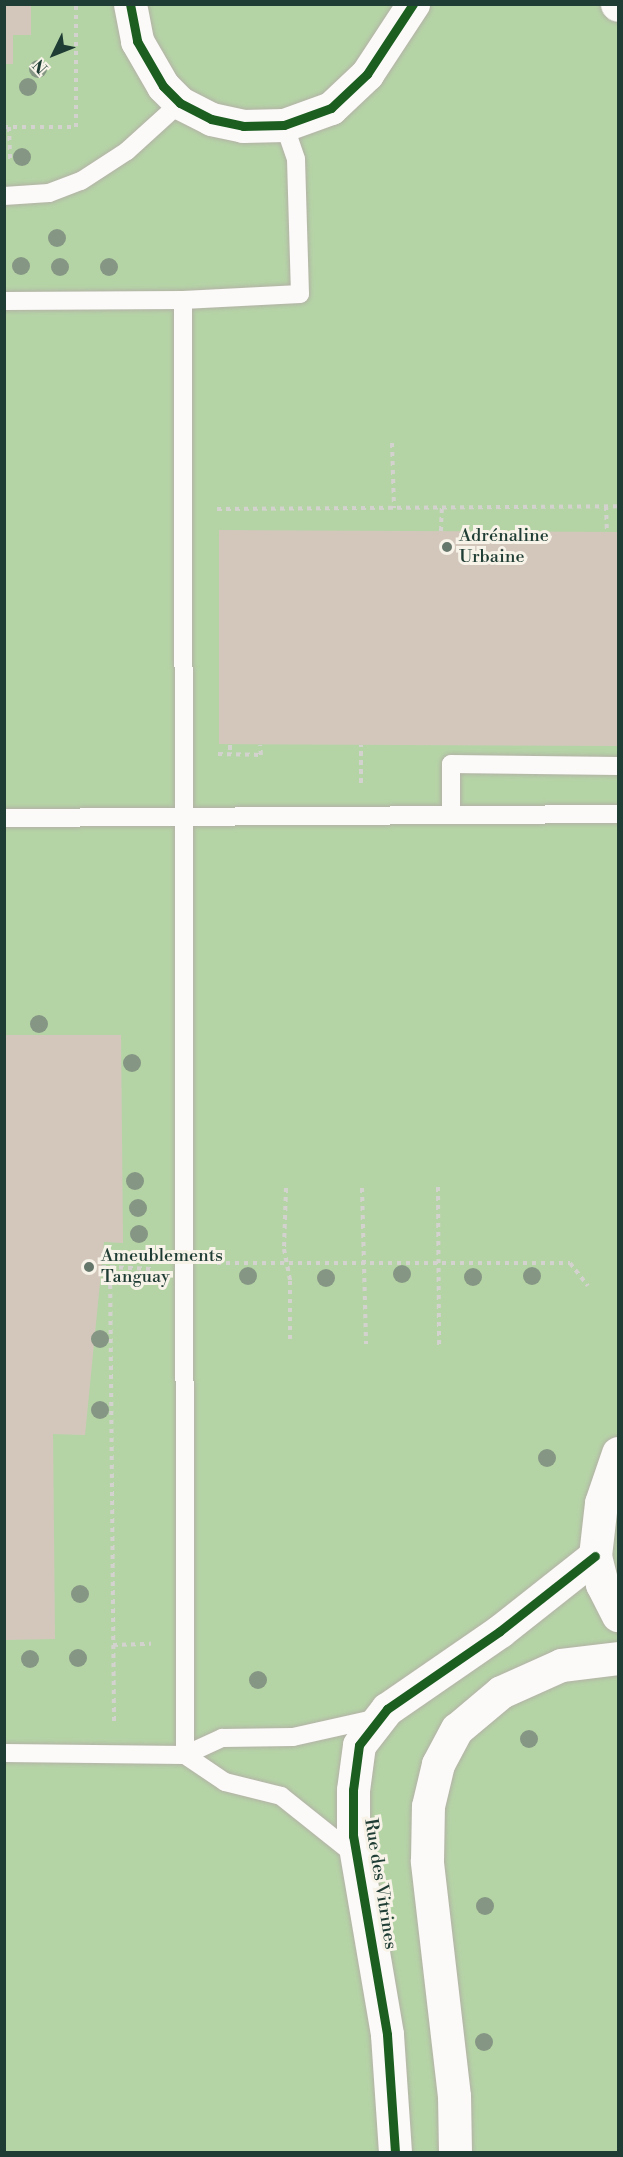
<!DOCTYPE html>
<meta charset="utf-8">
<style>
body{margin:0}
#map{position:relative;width:623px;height:2157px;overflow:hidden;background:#e8e0d2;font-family:"Libre Bodoni",serif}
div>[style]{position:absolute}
.green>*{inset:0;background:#b5d4a6}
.building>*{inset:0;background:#d3c7bc}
.path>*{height:4px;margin-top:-2px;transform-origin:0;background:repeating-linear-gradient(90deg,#d3d2cf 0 4.5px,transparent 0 9px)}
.roads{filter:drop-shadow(0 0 2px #b3b1a7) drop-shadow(0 0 2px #b3b1a7)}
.service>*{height:18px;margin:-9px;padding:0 9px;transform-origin:9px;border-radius:9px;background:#fcfaf8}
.minor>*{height:33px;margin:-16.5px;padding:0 16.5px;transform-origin:16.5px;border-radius:16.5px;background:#fcfaf8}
.cycleway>*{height:9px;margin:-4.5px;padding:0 4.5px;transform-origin:4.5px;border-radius:4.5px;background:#1b5e20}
.trees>*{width:18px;height:18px;margin:-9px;border-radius:50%;background:#869684}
.dots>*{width:16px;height:16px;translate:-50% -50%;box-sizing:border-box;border:3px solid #f7f3e8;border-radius:50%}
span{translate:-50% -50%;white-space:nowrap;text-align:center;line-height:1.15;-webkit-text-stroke:6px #f7f3e8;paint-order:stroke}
.poi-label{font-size:18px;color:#1f3d34}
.left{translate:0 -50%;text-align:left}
.street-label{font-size:18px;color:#1f3d34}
.frame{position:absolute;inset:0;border:6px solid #1f3d34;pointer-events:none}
.north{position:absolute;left:24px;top:24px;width:60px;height:60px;-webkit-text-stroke:4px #f7f3e8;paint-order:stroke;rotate:227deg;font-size:16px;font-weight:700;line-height:24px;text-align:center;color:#1f3d34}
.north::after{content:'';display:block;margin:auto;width:21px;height:27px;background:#1f3d34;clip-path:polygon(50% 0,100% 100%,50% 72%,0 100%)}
</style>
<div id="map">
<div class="green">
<div style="clip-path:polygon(5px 5px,618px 5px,618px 2152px,5px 2152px)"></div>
</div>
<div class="building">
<div style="clip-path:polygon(4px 4px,31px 4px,31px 35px,13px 35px,13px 64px,4px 64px)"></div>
<div style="clip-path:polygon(219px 530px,618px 532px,618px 746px,219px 744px)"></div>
<div style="clip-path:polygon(4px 1035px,121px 1035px,123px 1243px,104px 1242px,85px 1435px,53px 1434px,55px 1639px,4px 1640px)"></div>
</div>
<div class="path">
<div style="left:4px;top:127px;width:72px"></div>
<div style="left:76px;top:127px;width:123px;rotate:-90deg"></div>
<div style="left:9px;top:127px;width:35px;rotate:88deg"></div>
<div style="left:392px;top:443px;width:65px;rotate:88.2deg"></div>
<div style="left:606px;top:506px;width:26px;rotate:88deg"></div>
<div style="left:217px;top:509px;width:401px;rotate:-0.4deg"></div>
<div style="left:441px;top:531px;width:24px;rotate:-88deg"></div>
<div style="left:230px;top:745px;width:9px;rotate:90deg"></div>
<div style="left:218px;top:754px;width:43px;rotate:1.3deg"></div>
<div style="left:261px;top:755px;width:10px;rotate:-96deg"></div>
<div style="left:361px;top:783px;width:38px;rotate:-90deg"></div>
<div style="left:438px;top:1187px;width:158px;rotate:89.6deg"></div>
<div style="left:286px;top:1188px;width:61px;rotate:91.9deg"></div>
<div style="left:284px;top:1249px;width:33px;rotate:79deg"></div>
<div style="left:290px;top:1281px;width:63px;rotate:90deg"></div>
<div style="left:362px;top:1188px;width:156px;rotate:88.5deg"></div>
<div style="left:217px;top:1263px;width:353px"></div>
<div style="left:570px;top:1263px;width:29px;rotate:52deg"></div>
<div style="left:102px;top:1267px;width:8px"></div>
<div style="left:113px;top:1645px;width:38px;rotate:-2deg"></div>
<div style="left:114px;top:1721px;width:454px;rotate:-90.5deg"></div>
<div style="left:110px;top:1267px;width:42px;rotate:2.7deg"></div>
</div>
<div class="roads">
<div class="service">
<div style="left:4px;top:196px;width:45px;rotate:-3.8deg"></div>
<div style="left:49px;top:193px;width:34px;rotate:-21deg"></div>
<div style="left:81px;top:181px;width:55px;rotate:-33.1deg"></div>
<div style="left:127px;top:151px;width:72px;rotate:-42.2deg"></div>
<div style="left:183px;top:300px;width:1455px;rotate:89.92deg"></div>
<div style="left:4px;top:301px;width:179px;rotate:-0.3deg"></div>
<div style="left:183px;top:300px;width:117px;rotate:-2.9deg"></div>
<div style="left:300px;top:294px;width:135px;rotate:-91.7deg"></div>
<div style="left:296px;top:159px;width:36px;rotate:-109deg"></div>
<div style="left:451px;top:815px;width:51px;rotate:-90deg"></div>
<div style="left:451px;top:764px;width:167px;rotate:0.7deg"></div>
<div style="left:4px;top:818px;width:614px;rotate:-0.37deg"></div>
<div style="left:4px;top:1753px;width:181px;rotate:0.6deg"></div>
<div style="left:185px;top:1755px;width:41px;rotate:-24.7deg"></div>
<div style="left:222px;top:1738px;width:71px;rotate:-0.8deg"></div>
<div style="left:293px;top:1737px;width:87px;rotate:-12.6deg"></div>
<div style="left:185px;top:1755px;width:48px;rotate:34deg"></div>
<div style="left:225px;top:1782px;width:58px;rotate:14deg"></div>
<div style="left:281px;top:1796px;width:95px;rotate:38.6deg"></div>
</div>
<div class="minor">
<div style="left:130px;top:4px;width:38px;rotate:79deg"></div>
<div style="left:137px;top:41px;width:52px;rotate:60deg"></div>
<div style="left:163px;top:86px;width:24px;rotate:45deg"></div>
<div style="left:180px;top:103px;width:35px;rotate:27deg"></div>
<div style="left:211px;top:119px;width:33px;rotate:12deg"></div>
<div style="left:243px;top:126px;width:41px;rotate:-1.4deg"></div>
<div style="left:284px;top:125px;width:50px;rotate:-19.9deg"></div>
<div style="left:331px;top:108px;width:50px;rotate:-43.4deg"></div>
<div style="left:367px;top:74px;width:84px;rotate:-56.7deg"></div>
<div style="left:617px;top:4px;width:1px;rotate:45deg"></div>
<div style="left:618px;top:1453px;width:53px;rotate:108.8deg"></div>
<div style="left:601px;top:1503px;width:53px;rotate:96.5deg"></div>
<div style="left:595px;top:1556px;width:29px;rotate:76deg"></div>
<div style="left:602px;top:1584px;width:35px;rotate:63deg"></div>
<div style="left:395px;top:2152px;width:118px;rotate:-93.9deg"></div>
<div style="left:387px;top:2034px;width:201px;rotate:-99.7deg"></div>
<div style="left:353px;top:1836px;width:46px;rotate:-90deg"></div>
<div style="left:353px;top:1790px;width:45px;rotate:-82.4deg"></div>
<div style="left:359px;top:1745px;width:46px;rotate:-52.1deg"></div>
<div style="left:387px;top:1709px;width:137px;rotate:-34.6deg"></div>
<div style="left:500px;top:1631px;width:121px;rotate:-38.3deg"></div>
<div style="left:455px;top:2152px;width:56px;rotate:-91deg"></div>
<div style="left:454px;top:2096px;width:237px;rotate:-96.6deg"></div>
<div style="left:427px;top:1861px;width:55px;rotate:-89deg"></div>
<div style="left:428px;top:1806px;width:43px;rotate:-76.6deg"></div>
<div style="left:438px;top:1764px;width:40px;rotate:-62deg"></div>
<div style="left:457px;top:1729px;width:57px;rotate:-40.1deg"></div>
<div style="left:501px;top:1692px;width:66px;rotate:-24.2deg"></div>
<div style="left:561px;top:1665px;width:57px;rotate:-7deg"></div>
</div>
</div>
<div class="cycleway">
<div style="left:130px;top:4px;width:38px;rotate:79deg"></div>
<div style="left:137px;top:41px;width:52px;rotate:60deg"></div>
<div style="left:163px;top:86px;width:24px;rotate:45deg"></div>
<div style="left:180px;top:103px;width:35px;rotate:27deg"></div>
<div style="left:211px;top:119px;width:33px;rotate:12deg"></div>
<div style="left:243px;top:126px;width:41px;rotate:-1.4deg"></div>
<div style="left:284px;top:125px;width:50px;rotate:-19.9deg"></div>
<div style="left:331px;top:108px;width:50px;rotate:-43.4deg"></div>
<div style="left:367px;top:74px;width:84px;rotate:-56.7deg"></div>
<div style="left:395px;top:2152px;width:118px;rotate:-93.9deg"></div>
<div style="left:387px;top:2034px;width:201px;rotate:-99.7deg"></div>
<div style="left:353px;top:1836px;width:46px;rotate:-90deg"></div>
<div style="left:353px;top:1790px;width:45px;rotate:-82.4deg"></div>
<div style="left:359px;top:1745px;width:46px;rotate:-52.1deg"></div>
<div style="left:387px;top:1709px;width:137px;rotate:-34.6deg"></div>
<div style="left:500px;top:1631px;width:121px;rotate:-38.3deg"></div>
</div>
<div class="trees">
<div style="left:38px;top:69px"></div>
<div style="left:28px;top:87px"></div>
<div style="left:22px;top:157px"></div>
<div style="left:57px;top:238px"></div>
<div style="left:21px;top:266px"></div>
<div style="left:60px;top:267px"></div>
<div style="left:109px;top:267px"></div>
<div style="left:39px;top:1024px"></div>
<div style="left:132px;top:1063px"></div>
<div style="left:135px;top:1181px"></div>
<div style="left:138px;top:1208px"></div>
<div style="left:139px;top:1234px"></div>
<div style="left:402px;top:1274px"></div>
<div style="left:248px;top:1276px"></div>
<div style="left:532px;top:1276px"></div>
<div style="left:473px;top:1277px"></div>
<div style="left:326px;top:1278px"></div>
<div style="left:100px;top:1339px"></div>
<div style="left:100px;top:1410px"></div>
<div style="left:547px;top:1458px"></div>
<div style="left:80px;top:1594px"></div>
<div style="left:78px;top:1658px"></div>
<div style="left:30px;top:1659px"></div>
<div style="left:258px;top:1680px"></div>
<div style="left:529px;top:1739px"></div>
<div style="left:485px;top:1906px"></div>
<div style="left:484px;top:2042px"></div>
</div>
<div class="dots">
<div style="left:447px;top:547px;background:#65766b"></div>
<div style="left:89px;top:1267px;background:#65766b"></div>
</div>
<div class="poi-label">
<span class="left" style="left:459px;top:547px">Adrénaline<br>Urbaine</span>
<span class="left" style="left:101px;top:1267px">Ameublements<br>Tanguay</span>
</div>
<div class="street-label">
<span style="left:380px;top:1884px;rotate:81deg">Rue des Vitrines</span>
</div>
<div class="frame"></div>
<div class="north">N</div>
</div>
